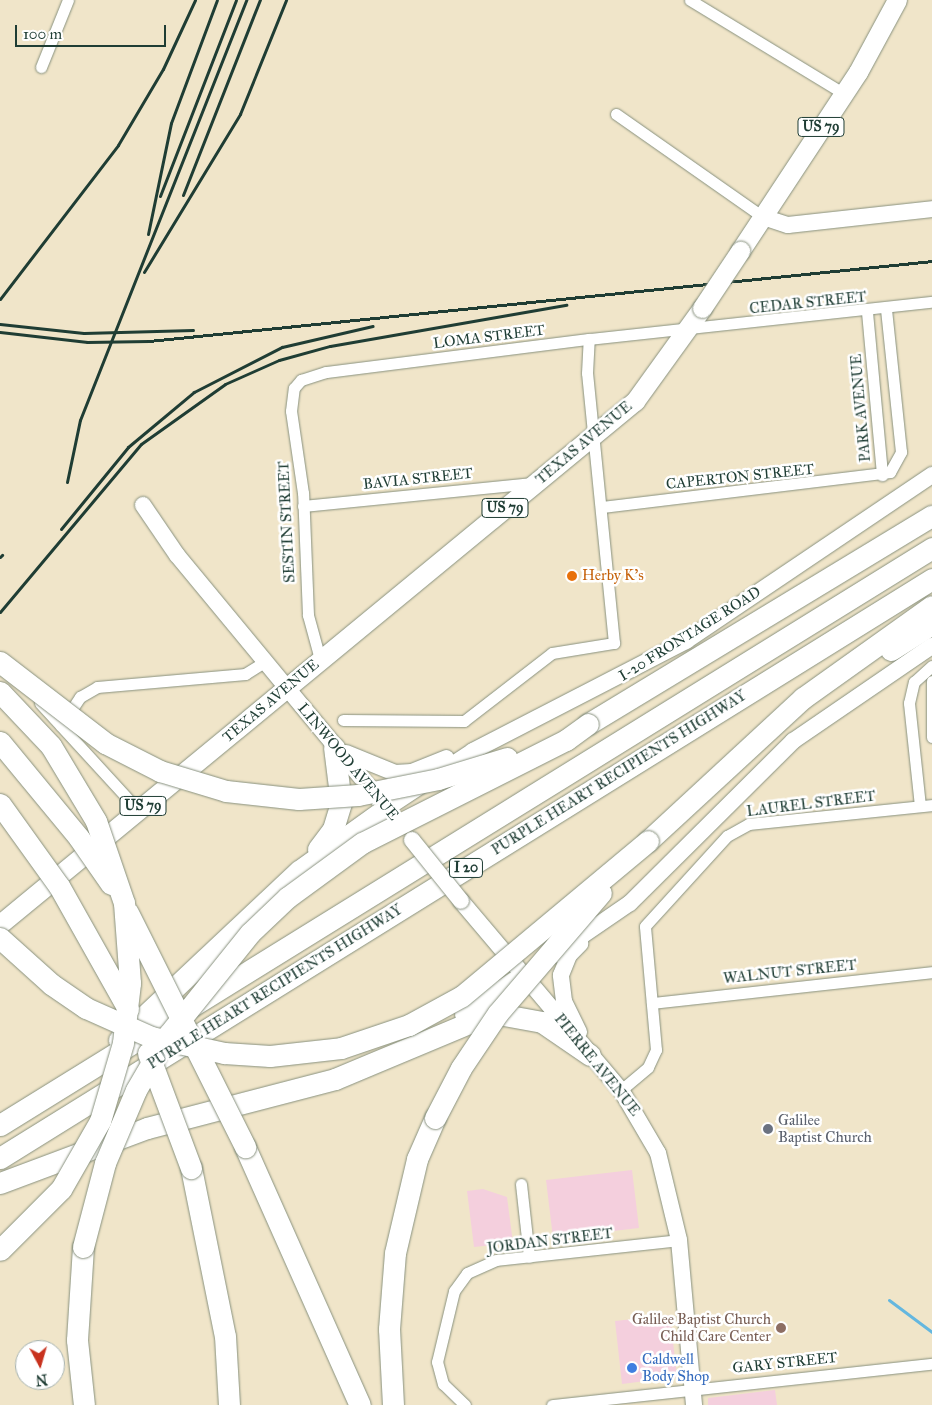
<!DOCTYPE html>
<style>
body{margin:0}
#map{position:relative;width:932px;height:1405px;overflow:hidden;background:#f0e5c9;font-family:"IM FELL Great Primer",serif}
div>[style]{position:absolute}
.built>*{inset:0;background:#f4cfdd}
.stream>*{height:3px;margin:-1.5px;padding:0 1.5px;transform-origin:1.5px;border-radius:1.5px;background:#64b7df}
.roads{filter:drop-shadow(0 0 1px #88917e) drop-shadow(0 0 1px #88917e)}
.minor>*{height:11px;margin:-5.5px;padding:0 5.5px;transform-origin:5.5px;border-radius:5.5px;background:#fff}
.secondary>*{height:16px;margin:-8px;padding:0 8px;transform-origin:8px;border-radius:8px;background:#fff}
.primary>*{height:19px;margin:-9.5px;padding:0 9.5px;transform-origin:9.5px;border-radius:9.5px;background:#fff}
.motorway>*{height:21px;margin:-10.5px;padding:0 10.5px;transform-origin:10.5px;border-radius:10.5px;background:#fff}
.rail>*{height:3px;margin:-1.5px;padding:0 1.5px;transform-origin:1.5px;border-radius:1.5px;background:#1f3d34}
.bridges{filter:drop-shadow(0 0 1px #88917e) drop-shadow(0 0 1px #88917e)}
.secondary-bridge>*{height:16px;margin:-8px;padding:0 8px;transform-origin:8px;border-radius:8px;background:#fff}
.primary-bridge>*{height:19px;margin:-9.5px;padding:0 9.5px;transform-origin:9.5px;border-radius:9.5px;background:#fff}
.motorway-bridge>*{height:21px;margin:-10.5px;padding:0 10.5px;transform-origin:10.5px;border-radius:10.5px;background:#fff}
.dots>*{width:14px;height:14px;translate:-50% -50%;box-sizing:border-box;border:2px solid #fff;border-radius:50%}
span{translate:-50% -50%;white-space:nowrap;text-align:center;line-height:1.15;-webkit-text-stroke:5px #fff;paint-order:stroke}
.shield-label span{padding:1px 4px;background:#fff;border:1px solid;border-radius:4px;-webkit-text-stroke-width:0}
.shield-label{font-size:14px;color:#1f3d34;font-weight:700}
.street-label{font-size:15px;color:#1f3d34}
.food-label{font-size:15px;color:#c56008}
.left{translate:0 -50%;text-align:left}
.worship-label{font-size:15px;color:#5b616d}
.education-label{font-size:15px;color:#785e54}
.right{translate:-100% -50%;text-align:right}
.shop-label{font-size:15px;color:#366cbe}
.north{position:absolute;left:15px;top:1340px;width:50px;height:50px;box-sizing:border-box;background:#fff;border:1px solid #a5b1ae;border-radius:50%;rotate:174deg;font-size:14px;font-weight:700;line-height:20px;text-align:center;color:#1f3d34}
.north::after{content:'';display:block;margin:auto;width:18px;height:22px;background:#c8321e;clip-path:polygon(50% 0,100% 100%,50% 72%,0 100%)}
.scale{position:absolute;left:15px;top:25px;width:151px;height:22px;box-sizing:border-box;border:2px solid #1f3d34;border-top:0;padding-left:6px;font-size:15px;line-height:18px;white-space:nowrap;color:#1f3d34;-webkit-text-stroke:4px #fff;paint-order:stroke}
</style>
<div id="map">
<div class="built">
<div style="clip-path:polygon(632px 1170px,639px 1228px,553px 1238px,546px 1180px)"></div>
<div style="clip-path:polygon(483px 1189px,507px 1197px,513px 1243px,474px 1247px,467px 1191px)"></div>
<div style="clip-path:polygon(670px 1315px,677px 1377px,622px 1384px,615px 1321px)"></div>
<div style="clip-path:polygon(775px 1390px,777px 1405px,708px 1405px,708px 1398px)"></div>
</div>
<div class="stream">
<div style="left:889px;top:1300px;width:54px;rotate:36.7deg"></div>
</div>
<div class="roads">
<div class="minor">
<div style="left:690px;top:0;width:179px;rotate:31.3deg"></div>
<div style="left:41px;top:67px;width:72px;rotate:-68.1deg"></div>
<div style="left:616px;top:114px;width:179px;rotate:35deg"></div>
<div style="left:867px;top:312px;width:164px;rotate:84.7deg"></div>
<div style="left:303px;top:506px;width:231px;rotate:-5.7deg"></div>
<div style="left:602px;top:507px;width:290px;rotate:-6.9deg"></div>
<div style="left:890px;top:472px;width:23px;rotate:-61deg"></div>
<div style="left:901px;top:452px;width:143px;rotate:-96deg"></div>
<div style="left:320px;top:659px;width:46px;rotate:-105.3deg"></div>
<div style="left:308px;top:615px;width:122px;rotate:-92.3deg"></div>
<div style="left:303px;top:493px;width:83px;rotate:-98.3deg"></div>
<div style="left:291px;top:411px;width:23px;rotate:-83deg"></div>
<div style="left:294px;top:388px;width:11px;rotate:-49deg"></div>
<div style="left:301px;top:380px;width:26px;rotate:-18deg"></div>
<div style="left:326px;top:372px;width:265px;rotate:-7.2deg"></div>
<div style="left:589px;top:339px;width:345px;rotate:-6.2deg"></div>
<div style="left:932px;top:681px;width:56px;rotate:90deg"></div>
<div style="left:40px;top:703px;width:145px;rotate:47.5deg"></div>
<div style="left:343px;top:720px;width:121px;rotate:0.5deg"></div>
<div style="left:464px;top:721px;width:111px;rotate:-37.7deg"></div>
<div style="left:552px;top:653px;width:63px;rotate:-9.2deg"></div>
<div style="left:614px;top:643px;width:271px;rotate:-95.7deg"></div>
<div style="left:587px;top:373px;width:34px;rotate:-87deg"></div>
<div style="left:61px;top:726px;width:35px;rotate:-57deg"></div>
<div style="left:80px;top:697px;width:20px;rotate:-30deg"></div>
<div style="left:97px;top:687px;width:149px;rotate:-5deg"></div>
<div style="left:245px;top:674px;width:22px;rotate:-32deg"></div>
<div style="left:920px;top:806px;width:104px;rotate:-96.1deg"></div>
<div style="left:909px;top:703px;width:22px;rotate:-77deg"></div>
<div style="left:914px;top:682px;width:24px;rotate:-42deg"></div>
<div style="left:652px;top:1003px;width:282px;rotate:-6.3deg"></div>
<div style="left:621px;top:1090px;width:35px;rotate:-40deg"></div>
<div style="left:648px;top:1067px;width:19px;rotate:-65deg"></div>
<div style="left:656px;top:1050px;width:124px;rotate:-95.1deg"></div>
<div style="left:645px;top:926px;width:122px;rotate:-47.7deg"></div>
<div style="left:727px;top:836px;width:25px;rotate:-29deg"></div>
<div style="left:749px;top:824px;width:184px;rotate:-5.9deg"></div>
<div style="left:521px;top:1184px;width:73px;rotate:83.7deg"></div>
<div style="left:465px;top:1405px;width:30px;rotate:-136deg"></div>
<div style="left:443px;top:1384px;width:23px;rotate:-105deg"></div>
<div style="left:437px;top:1362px;width:73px;rotate:-76.5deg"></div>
<div style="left:454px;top:1291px;width:22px;rotate:-54deg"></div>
<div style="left:467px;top:1273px;width:32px;rotate:-24deg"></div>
<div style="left:496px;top:1260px;width:184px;rotate:-6.2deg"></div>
<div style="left:552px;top:1405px;width:382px;rotate:-6.2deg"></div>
</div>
<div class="secondary">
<div style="left:763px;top:217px;width:26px;rotate:18deg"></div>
<div style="left:788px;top:225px;width:145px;rotate:-6.3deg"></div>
<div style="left:143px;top:505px;width:60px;rotate:55.8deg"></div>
<div style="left:177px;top:555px;width:317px;rotate:50.4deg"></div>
<div style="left:346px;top:753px;width:53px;rotate:22.2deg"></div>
<div style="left:395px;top:773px;width:17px;rotate:-3deg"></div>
<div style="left:412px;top:772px;width:37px;rotate:-22deg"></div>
<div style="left:387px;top:808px;width:103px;rotate:-33.5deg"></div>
<div style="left:473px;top:751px;width:240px;rotate:-27.3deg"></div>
<div style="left:686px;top:641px;width:297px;rotate:-34deg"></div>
<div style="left:461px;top:901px;width:248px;rotate:49.8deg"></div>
<div style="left:621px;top:1090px;width:73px;rotate:59.6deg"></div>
<div style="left:658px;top:1153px;width:89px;rotate:76.4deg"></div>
<div style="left:679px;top:1240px;width:166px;rotate:84.8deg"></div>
<div style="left:554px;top:955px;width:92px;rotate:-34.4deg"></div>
<div style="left:630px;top:903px;width:230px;rotate:-44.8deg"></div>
<div style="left:793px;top:741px;width:168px;rotate:-34.4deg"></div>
<div style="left:579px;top:1032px;width:34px;rotate:-116deg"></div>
<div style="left:564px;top:1001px;width:26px;rotate:-97deg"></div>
<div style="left:561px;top:975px;width:22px;rotate:-68deg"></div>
<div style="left:569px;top:955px;width:16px;rotate:-45deg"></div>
</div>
<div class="primary">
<div style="left:740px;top:251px;width:214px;rotate:-56.6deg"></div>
<div style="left:858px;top:72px;width:82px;rotate:-61.6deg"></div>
<div style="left:0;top:924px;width:823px;rotate:-39.48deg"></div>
<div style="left:635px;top:401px;width:115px;rotate:-54.2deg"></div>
</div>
<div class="motorway">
<div style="left:891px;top:650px;width:49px;rotate:-32.4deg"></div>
<div style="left:588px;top:724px;width:402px;rotate:-31.2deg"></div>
<div style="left:648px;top:841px;width:211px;rotate:-42.7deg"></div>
<div style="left:803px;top:698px;width:158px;rotate:-35.5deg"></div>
<div style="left:318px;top:849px;width:25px;rotate:-53deg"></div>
<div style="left:333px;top:829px;width:27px;rotate:-73deg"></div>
<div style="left:341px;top:803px;width:56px;rotate:-97.1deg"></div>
<div style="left:465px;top:1014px;width:69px;rotate:-33.2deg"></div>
<div style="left:119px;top:1040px;width:247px;rotate:-43.2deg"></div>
<div style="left:299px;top:871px;width:108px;rotate:-35.6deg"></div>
<div style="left:0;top:1125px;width:1096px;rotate:-31.76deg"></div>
<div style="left:245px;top:1147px;width:282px;rotate:66deg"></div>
<div style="left:0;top:1158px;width:1097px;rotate:-31.85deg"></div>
<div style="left:191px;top:1168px;width:171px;rotate:78.6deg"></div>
<div style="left:225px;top:1336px;width:69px;rotate:86.7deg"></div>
<div style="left:0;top:1183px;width:157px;rotate:-20.5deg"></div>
<div style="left:147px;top:1128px;width:194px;rotate:-14.6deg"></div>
<div style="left:335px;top:1079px;width:171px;rotate:-22.7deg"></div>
<div style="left:493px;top:1013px;width:50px;rotate:10.4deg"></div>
<div style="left:542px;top:1022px;width:58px;rotate:34.5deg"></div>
<div style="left:83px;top:1247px;width:93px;rotate:93.7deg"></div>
<div style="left:77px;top:1340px;width:65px;rotate:83.9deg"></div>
<div style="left:393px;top:1405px;width:76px;rotate:-93deg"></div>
<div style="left:389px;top:1329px;width:76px;rotate:-85.5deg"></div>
<div style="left:395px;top:1253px;width:97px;rotate:-76.8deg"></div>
<div style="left:417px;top:1159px;width:45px;rotate:-66.3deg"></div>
</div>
</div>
<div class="rail">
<div style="left:183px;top:195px;width:210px;rotate:-68.5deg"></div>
<div style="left:160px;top:196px;width:210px;rotate:-68.8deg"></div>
<div style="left:148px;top:234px;width:113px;rotate:-78.3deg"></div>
<div style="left:171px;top:123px;width:131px;rotate:-69.5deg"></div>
<div style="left:144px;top:272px;width:185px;rotate:-58.7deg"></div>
<div style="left:240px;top:114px;width:123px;rotate:-68deg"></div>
<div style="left:0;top:299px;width:194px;rotate:-52.5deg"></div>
<div style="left:118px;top:145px;width:88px;rotate:-59.4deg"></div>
<div style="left:163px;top:69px;width:76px;rotate:-65.1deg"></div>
<div style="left:0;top:324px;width:84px;rotate:6.1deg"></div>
<div style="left:84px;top:333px;width:109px;rotate:-1.6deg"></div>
<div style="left:0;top:332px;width:88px;rotate:6.6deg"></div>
<div style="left:87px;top:342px;width:62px;rotate:-0.9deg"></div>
<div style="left:149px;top:341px;width:787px;rotate:-5.83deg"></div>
<div style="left:67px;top:482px;width:63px;rotate:-78.2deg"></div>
<div style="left:80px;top:420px;width:452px;rotate:-68.4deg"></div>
<div style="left:61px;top:529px;width:106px;rotate:-50.7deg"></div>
<div style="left:128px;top:447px;width:86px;rotate:-39.8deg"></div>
<div style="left:194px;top:392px;width:99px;rotate:-27.1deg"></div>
<div style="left:282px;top:347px;width:93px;rotate:-13deg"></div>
<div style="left:0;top:557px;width:3px;rotate:-45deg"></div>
<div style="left:0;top:612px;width:219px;rotate:-50deg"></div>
<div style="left:141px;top:444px;width:103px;rotate:-35.5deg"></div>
<div style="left:225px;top:384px;width:59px;rotate:-24deg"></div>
<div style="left:279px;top:360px;width:53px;rotate:-15.4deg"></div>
<div style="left:330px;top:346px;width:240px;rotate:-9.9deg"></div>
</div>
<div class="bridges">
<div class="secondary-bridge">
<div style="left:412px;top:840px;width:78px;rotate:51.2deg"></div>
</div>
<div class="primary-bridge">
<div style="left:702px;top:308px;width:69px;rotate:-56.3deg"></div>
</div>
<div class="motorway-bridge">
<div style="left:0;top:662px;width:133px;rotate:37.6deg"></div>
<div style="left:105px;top:743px;width:62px;rotate:27deg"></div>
<div style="left:160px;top:771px;width:69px;rotate:16.9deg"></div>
<div style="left:226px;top:791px;width:73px;rotate:6.3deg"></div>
<div style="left:299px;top:799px;width:59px;rotate:-3.9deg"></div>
<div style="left:358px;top:795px;width:82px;rotate:-11.3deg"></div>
<div style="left:438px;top:779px;width:72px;rotate:-16.9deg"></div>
<div style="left:0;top:692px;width:74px;rotate:46.6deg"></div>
<div style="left:51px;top:746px;width:87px;rotate:59deg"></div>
<div style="left:96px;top:821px;width:87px;rotate:71.1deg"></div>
<div style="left:124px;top:903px;width:80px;rotate:85.7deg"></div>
<div style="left:130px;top:983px;width:60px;rotate:96.7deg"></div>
<div style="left:123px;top:1043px;width:81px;rotate:106.4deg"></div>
<div style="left:100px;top:1121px;width:78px;rotate:119.8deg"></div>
<div style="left:61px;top:1189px;width:86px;rotate:135deg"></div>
<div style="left:0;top:742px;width:124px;rotate:50.5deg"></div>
<div style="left:79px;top:838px;width:56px;rotate:55.2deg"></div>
<div style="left:0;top:804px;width:101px;rotate:54.3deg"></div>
<div style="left:59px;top:886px;width:141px;rotate:60.7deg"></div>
<div style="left:128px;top:913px;width:262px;rotate:63.4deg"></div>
<div style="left:0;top:938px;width:69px;rotate:42deg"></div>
<div style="left:51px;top:984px;width:42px;rotate:34.4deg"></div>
<div style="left:86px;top:1008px;width:71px;rotate:24deg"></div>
<div style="left:151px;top:1037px;width:75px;rotate:12.4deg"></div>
<div style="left:224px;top:1053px;width:46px;rotate:3.7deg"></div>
<div style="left:270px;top:1056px;width:71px;rotate:-6.4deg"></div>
<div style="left:341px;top:1048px;width:72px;rotate:-18.7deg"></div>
<div style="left:409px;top:1025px;width:60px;rotate:-28.7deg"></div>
<div style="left:462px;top:996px;width:242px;rotate:-39.8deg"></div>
<div style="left:148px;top:1053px;width:123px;rotate:69.5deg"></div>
<div style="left:435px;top:1118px;width:56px;rotate:-62.5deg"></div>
<div style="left:461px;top:1068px;width:66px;rotate:-56.1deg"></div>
<div style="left:498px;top:1013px;width:158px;rotate:-49.4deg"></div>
<div style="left:83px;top:1247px;width:87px;rotate:-75.3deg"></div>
<div style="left:105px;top:1163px;width:79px;rotate:-67deg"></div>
<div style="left:136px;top:1090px;width:64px;rotate:-59.8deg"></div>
<div style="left:168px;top:1035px;width:131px;rotate:-51.2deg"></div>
<div style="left:250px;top:933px;width:52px;rotate:-43.5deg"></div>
<div style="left:288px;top:897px;width:92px;rotate:-36.1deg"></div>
<div style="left:362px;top:843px;width:229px;rotate:-26.8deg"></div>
<div style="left:566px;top:740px;width:27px;rotate:-36deg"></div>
</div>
</div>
<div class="dots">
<div style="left:572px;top:576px;background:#e8710a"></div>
<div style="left:768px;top:1129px;background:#6b7280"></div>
<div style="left:781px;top:1328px;background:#8d6e63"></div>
<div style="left:632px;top:1368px;background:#3f7fe0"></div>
</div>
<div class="shield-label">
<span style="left:821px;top:127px">US 79</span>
<span style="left:505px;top:508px">US 79</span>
<span style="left:143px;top:806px">US 79</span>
<span style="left:466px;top:868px">I 20</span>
</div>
<div class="street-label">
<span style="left:808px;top:303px;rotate:-6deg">CEDAR STREET</span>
<span style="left:489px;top:337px;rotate:-7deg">LOMA STREET</span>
<span style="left:861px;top:408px;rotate:-95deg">PARK AVENUE</span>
<span style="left:584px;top:443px;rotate:-40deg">TEXAS AVENUE</span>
<span style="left:740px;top:477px;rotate:-6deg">CAPERTON STREET</span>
<span style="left:418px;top:479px;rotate:-6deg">BAVIA STREET</span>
<span style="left:287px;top:522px;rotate:-93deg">SESTIN STREET</span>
<span style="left:690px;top:634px;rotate:-32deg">I-20 FRONTAGE ROAD</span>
<span style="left:271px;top:701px;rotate:-40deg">TEXAS AVENUE</span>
<span style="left:348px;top:762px;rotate:50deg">LINWOOD AVENUE</span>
<span style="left:619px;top:773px;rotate:-32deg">PURPLE HEART RECIPIENTS HIGHWAY</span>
<span style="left:811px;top:804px;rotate:-7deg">LAUREL STREET</span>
<span style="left:790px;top:972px;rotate:-6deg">WALNUT STREET</span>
<span style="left:275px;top:987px;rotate:-32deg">PURPLE HEART RECIPIENTS HIGHWAY</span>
<span style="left:597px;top:1065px;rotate:51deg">PIERRE AVENUE</span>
<span style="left:550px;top:1241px;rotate:-7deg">JORDAN STREET</span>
<span style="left:785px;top:1363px;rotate:-6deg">GARY STREET</span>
</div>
<div class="food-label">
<span class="left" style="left:582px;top:576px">Herby K's</span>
</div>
<div class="worship-label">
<span class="left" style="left:778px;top:1129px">Galilee<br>Baptist Church</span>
</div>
<div class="education-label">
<span class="right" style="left:771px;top:1328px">Galilee Baptist Church<br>Child Care Center</span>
</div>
<div class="shop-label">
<span class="left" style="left:642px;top:1368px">Caldwell<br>Body Shop</span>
</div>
<div class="north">N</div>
<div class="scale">100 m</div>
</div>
